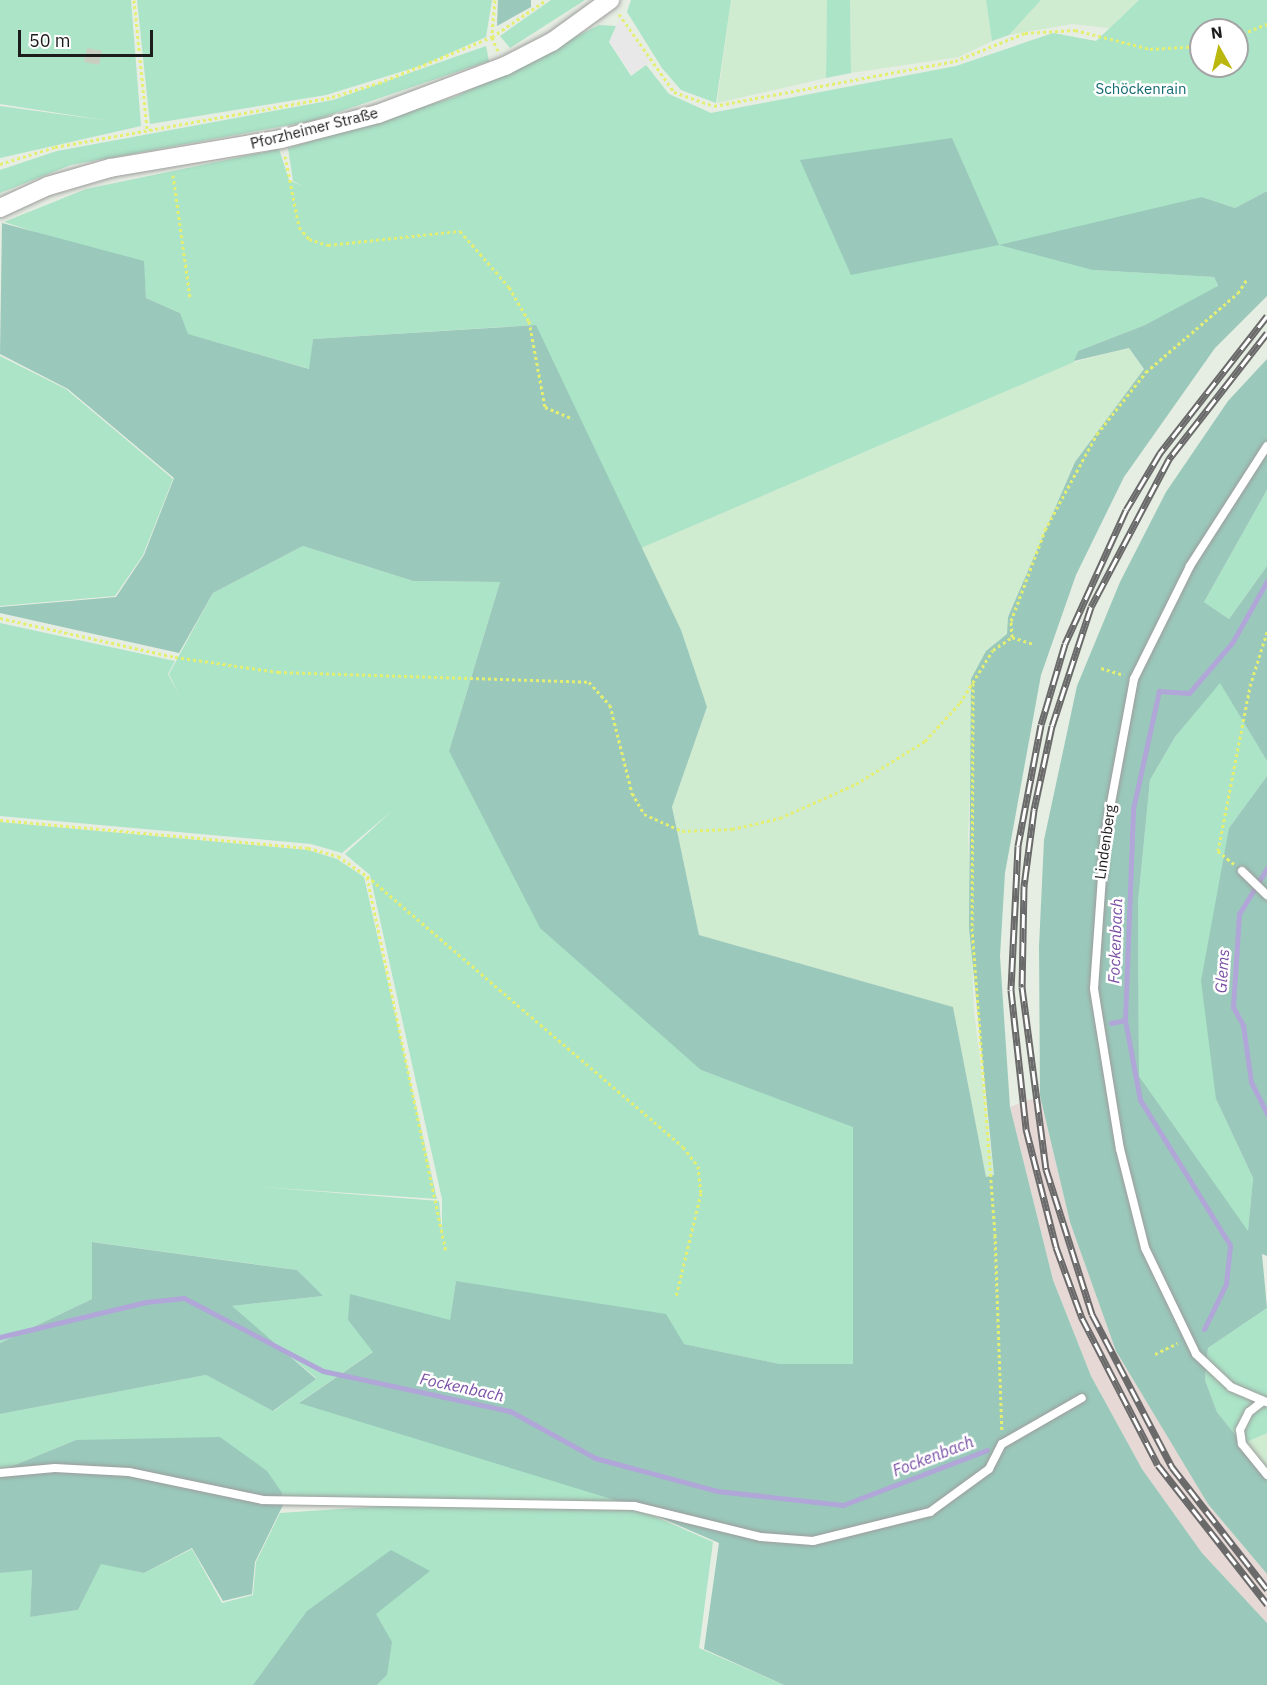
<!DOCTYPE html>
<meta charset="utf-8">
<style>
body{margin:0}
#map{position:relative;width:1267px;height:1685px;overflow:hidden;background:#e6ede2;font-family:"IBM Plex Sans",sans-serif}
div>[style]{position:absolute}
.industrial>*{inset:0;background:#e5d8d5}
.farmland>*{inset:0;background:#cfebd0}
.grass>*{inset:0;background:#abe4c7}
.forest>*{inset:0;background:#9ac9bb}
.parking>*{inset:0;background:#e8e8e8}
.stream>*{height:5px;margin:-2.5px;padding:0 2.5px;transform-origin:2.5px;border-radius:2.5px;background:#b0a6d8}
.building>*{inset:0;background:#c8cfc0}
.path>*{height:3px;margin-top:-1.5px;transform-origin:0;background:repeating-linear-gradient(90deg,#e4ef71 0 3px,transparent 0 6px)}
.roads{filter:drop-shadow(0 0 2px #9d9d9d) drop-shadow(0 0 2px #9d9d9d)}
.service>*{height:8px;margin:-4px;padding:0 4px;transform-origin:4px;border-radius:4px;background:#fff}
.tertiary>*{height:18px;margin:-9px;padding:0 9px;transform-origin:9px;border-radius:9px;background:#fff}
.rail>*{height:7px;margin-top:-3.5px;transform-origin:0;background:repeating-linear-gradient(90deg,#fff 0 14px,#6a6a6a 0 28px);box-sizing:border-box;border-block:2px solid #6a6a6a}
span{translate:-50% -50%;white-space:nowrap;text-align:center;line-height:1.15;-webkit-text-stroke:5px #fff;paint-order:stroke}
.park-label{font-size:15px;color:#136b71}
.street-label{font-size:15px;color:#1c1c1c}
.water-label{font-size:16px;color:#7950a4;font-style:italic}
.north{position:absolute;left:1189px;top:18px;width:60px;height:60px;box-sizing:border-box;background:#fff;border:2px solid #a4a4a4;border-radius:50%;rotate:352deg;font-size:16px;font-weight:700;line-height:24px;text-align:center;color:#1c1c1c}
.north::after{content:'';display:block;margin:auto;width:21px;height:27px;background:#bab80e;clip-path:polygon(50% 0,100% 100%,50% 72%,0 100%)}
.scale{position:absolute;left:18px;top:30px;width:135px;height:27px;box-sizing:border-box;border:3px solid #1c1c1c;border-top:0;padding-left:8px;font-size:18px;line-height:21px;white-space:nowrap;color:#1c1c1c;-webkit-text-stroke:4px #fff;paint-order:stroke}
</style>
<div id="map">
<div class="industrial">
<div style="clip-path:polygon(1040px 1096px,1070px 1222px,1208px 1504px,1267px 1574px,1267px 1623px,1202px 1553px,1142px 1469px,1091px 1376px,1053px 1280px,1010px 1107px)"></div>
</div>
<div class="farmland">
<div style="clip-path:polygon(731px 0,827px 0,826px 78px,717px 103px)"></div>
<div style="clip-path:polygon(850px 0,986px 0,992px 41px,959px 57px,851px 73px)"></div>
<div style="clip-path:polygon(1041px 0,1139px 0,1109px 28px,1072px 24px,1009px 35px)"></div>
<div style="clip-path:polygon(1129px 348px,1144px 369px,1075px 462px,1008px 617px,1008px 634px,986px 651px,972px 749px,968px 834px,974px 1011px,994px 1175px,986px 1178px,953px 1007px,699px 935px,672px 807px,707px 707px,641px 548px,1074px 362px)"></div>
<div style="clip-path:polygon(1267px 1433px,1267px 1475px,1242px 1444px)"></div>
</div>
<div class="grass">
<div style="clip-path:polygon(0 0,131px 0,141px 126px,0 158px,0 106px,110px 121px,0 104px)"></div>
<div style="clip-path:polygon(137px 0,492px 0,486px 37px,423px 65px,326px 95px,150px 124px)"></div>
<div style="clip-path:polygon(551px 0,585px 0,510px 48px,500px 36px)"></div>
<div style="clip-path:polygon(631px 0,731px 0,716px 103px,681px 90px,662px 68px,627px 12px)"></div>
<div style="clip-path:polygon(827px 0,850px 0,851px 73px,826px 78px)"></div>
<div style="clip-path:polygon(986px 0,1041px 0,1009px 35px,992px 41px)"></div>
<div style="clip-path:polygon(evenodd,1139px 0,1267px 0,1267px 191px,1235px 208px,1202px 197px,1093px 270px,1214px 277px,1218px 287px,1145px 325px,1078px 351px,1074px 362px,641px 548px,535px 325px,313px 339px,310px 369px,187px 334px,180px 313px,146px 298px,143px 261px,117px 258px,4px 222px,86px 189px,279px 149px,289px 180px,304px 187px,293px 181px,288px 148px,455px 97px,599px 25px,616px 26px,609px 42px,631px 76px,646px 65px,669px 94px,711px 113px,956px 66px,1053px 33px,1096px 41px,1139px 0,1201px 30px,1237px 30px,1237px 66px,1201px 66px,1201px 30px)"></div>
<div style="clip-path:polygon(486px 46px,489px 61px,312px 121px,71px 165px,0 193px,0 170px,57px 151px,333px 100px)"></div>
<div style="clip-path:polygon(0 356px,66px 389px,173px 479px,143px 555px,115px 596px,0 606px)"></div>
<div style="clip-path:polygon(1267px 490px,1267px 566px,1229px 619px,1204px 602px)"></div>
<div style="clip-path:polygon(303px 546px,413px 581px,500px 582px,449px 751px,701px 1070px,853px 1126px,853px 1364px,780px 1364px,684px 1344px,552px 1298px,456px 1281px,450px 1321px,348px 1320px,374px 1351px,300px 1402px,586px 1486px,713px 1542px,699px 1648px,784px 1685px,377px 1685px,387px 1675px,254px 1685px,0 1685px,0 1573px,32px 1569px,30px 1617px,78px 1610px,101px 1563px,144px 1573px,192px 1549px,222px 1603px,253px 1595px,256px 1562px,280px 1513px,385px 1506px,283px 1505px,282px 1493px,76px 1440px,0 1471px,0 1414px,206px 1375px,274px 1411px,316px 1378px,231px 1306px,322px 1296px,297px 1270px,93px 1242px,92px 1299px,0 1343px,0 822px,308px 850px,337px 859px,364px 877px,437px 1199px,246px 1186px,439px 1201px,442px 1235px,442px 1199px,370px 875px,345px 854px,393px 810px,342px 853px,311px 844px,0 816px,0 623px,175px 661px,168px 674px,180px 697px,169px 674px,213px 593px)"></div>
<div style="clip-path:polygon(1220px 682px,1267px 761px,1267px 776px,1229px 828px,1216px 1099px,1253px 1178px,1248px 1232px,1139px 1076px,1138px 903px,1150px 780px,1175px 737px)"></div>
<div style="clip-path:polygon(1267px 1308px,1267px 1433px,1242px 1444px,1217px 1412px,1205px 1380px,1208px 1348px)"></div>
</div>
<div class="forest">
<div style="clip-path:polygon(498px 0,531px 0,531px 7px,497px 26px)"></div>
<div style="clip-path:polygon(952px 138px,999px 245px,1202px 197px,1235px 208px,1267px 191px,1267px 296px,1215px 348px,1124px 477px,1076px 575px,1041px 675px,1005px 873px,1000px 956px,1010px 1107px,1053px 1280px,1091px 1376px,1142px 1469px,1202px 1553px,1267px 1623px,1267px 1685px,784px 1685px,704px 1649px,719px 1543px,634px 1506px,299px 1403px,373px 1352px,348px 1320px,350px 1294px,450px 1320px,456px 1281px,666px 1314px,684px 1344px,780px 1364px,853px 1364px,853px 1127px,701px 1070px,540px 928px,449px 751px,500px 582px,413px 581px,303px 546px,213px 593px,179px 653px,0 613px,0 607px,116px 597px,144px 555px,174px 478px,68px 389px,0 354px,2px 223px,144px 261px,146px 298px,180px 313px,188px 334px,309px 369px,313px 339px,536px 325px,681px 630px,707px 707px,672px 807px,699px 935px,953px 1007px,986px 1177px,994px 1175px,969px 928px,971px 679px,986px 651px,1007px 634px,1008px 617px,1075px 462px,1144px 369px,1129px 348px,1074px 361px,1078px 351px,1145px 325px,1218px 286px,1214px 277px,1093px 270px,999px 245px,851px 275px,800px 160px)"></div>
<div style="clip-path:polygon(1267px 359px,1267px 490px,1204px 602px,1229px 619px,1267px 566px,1267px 761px,1220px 683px,1175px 737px,1150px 780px,1138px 903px,1139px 1076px,1248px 1231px,1253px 1178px,1216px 1099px,1201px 981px,1229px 828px,1267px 776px,1267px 1256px,1262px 1254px,1267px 1308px,1208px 1348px,1205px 1380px,1217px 1412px,1267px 1475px,1267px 1574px,1208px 1504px,1116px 1351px,1070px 1222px,1040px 1096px,1039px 946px,1044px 840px,1077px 686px,1120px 582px,1166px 492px,1228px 401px)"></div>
<div style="clip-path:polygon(92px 1242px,297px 1270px,323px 1296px,232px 1306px,316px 1379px,273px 1411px,206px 1375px,0 1414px,0 1343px,92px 1299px)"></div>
<div style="clip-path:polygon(220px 1437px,267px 1471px,282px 1493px,283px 1505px,255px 1562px,252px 1594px,223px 1601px,192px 1548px,144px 1573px,101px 1564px,78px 1610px,30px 1617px,32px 1570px,0 1573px,0 1471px,76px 1440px)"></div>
<div style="clip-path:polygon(391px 1550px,430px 1571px,376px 1614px,392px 1642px,387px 1675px,377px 1685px,253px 1685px,307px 1611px)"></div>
</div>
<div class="parking">
<div style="clip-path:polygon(621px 18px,651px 61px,632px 75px,609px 42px)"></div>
</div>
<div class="stream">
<div style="left:1267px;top:868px;width:54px;rotate:121.3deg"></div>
<div style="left:1239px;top:914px;width:93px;rotate:93.7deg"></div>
<div style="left:1233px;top:1007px;width:21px;rotate:61deg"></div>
<div style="left:1243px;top:1025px;width:58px;rotate:82deg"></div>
<div style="left:1251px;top:1082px;width:36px;rotate:63deg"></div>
<div style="left:1111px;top:1023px;width:14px;rotate:-12deg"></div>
<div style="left:1204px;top:1329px;width:50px;rotate:-63.9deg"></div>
<div style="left:1226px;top:1284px;width:39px;rotate:-84deg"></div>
<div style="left:1230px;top:1245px;width:171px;rotate:-121.8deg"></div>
<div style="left:1140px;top:1100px;width:81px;rotate:-100.6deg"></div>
<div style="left:1125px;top:1020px;width:211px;rotate:-87.8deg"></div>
<div style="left:1133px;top:809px;width:121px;rotate:-77.6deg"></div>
<div style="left:1159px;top:691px;width:30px;rotate:4deg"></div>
<div style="left:1189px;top:693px;width:66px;rotate:-49.3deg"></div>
<div style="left:1232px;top:643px;width:71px;rotate:-60.6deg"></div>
<div style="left:0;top:1337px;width:150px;rotate:-13.5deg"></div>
<div style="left:146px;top:1302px;width:38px;rotate:-6deg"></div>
<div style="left:184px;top:1298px;width:157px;rotate:27.7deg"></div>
<div style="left:323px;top:1371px;width:191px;rotate:12.1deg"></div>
<div style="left:510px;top:1411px;width:97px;rotate:28.9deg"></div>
<div style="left:595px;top:1458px;width:126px;rotate:15.1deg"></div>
<div style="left:717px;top:1491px;width:127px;rotate:6.3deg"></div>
<div style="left:843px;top:1505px;width:154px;rotate:-20.9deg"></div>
</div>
<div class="building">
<div style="clip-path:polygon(87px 48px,102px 51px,99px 65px,84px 62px)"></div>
</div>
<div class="path">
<div style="left:134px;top:0;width:129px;rotate:84.2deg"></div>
<div style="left:495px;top:0;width:37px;rotate:95deg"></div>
<div style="left:492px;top:37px;width:15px;rotate:67deg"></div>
<div style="left:619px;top:14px;width:95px;rotate:54.8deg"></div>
<div style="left:674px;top:92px;width:42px;rotate:19.3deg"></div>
<div style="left:714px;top:106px;width:245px;rotate:-10.6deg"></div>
<div style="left:955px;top:61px;width:75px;rotate:-21.8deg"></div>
<div style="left:1025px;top:33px;width:50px;rotate:-3.4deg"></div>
<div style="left:1075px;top:30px;width:77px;rotate:14.2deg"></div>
<div style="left:1150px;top:49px;width:51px;rotate:-3.4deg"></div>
<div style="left:1237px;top:36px;width:32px;rotate:-22deg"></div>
<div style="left:285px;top:156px;width:72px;rotate:78.8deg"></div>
<div style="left:299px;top:227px;width:16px;rotate:50deg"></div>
<div style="left:309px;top:239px;width:20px;rotate:18deg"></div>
<div style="left:328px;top:245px;width:133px;rotate:-6.1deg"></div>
<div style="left:460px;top:231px;width:74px;rotate:48.8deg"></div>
<div style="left:509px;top:287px;width:39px;rotate:60deg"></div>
<div style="left:529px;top:321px;width:87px;rotate:79.5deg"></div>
<div style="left:545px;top:407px;width:30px;rotate:23deg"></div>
<div style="left:0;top:164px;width:58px;rotate:-17.2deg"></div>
<div style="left:55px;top:147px;width:281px;rotate:-10.2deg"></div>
<div style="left:332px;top:97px;width:49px;rotate:-16.6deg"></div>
<div style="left:379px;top:83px;width:122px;rotate:-22.2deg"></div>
<div style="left:492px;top:37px;width:65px;rotate:-34.4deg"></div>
<div style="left:173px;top:175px;width:124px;rotate:82.1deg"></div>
<div style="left:0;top:618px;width:179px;rotate:12.6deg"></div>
<div style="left:175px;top:657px;width:104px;rotate:8.3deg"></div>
<div style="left:278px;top:672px;width:311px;rotate:1.8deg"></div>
<div style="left:589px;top:682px;width:31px;rotate:48deg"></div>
<div style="left:610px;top:705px;width:91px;rotate:76deg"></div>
<div style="left:632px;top:793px;width:24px;rotate:60deg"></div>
<div style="left:644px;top:814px;width:42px;rotate:24.1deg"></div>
<div style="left:682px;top:831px;width:50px;rotate:-2.3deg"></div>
<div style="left:732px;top:829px;width:49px;rotate:-12.9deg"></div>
<div style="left:780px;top:818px;width:83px;rotate:-24.1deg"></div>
<div style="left:856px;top:784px;width:81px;rotate:-31.9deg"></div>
<div style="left:925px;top:741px;width:52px;rotate:-47.4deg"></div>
<div style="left:960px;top:703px;width:62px;rotate:-58.1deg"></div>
<div style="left:993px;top:650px;width:23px;rotate:-34deg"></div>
<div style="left:1012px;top:637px;width:23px;rotate:18deg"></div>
<div style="left:1012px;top:637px;width:16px;rotate:-94deg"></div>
<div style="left:1011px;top:621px;width:97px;rotate:-69.5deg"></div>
<div style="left:1045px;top:530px;width:109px;rotate:-61.6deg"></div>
<div style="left:1097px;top:434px;width:79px;rotate:-51.7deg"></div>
<div style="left:1146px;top:372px;width:121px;rotate:-40.7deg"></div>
<div style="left:1238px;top:293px;width:17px;rotate:-57deg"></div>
<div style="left:1101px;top:668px;width:24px;rotate:17deg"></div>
<div style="left:973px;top:683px;width:245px;rotate:90.2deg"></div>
<div style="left:972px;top:928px;width:308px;rotate:85.7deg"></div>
<div style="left:995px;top:1235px;width:196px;rotate:88deg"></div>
<div style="left:0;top:820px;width:309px;rotate:5.2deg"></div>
<div style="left:308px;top:848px;width:31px;rotate:15deg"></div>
<div style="left:338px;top:856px;width:35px;rotate:35deg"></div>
<div style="left:367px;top:876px;width:416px;rotate:40.6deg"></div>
<div style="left:683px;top:1147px;width:24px;rotate:52deg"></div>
<div style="left:698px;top:1166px;width:27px;rotate:84deg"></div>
<div style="left:701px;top:1193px;width:106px;rotate:103.6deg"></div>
<div style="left:1234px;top:864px;width:21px;rotate:-141deg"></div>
<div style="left:1218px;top:851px;width:168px;rotate:-79deg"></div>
<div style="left:1250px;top:686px;width:57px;rotate:-72.5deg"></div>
<div style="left:367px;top:877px;width:383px;rotate:78.1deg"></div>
<div style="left:1155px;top:1354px;width:25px;rotate:-26deg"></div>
</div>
<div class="roads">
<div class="service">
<div style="left:1267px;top:446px;width:143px;rotate:122.7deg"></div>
<div style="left:1190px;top:566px;width:126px;rotate:116.4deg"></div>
<div style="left:1134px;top:679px;width:159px;rotate:100.5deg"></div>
<div style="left:1105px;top:835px;width:154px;rotate:94.1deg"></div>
<div style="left:1094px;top:989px;width:162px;rotate:80.8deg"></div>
<div style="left:1120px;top:1149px;width:102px;rotate:75.8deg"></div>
<div style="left:1145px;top:1248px;width:118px;rotate:64.3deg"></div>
<div style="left:1196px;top:1354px;width:48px;rotate:43.3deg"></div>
<div style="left:1231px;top:1387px;width:39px;rotate:23deg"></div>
<div style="left:1242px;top:871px;width:35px;rotate:44deg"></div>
<div style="left:1263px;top:1401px;width:18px;rotate:142deg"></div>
<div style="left:1249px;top:1412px;width:20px;rotate:117deg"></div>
<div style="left:1240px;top:1430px;width:14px;rotate:82deg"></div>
<div style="left:1242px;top:1444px;width:40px;rotate:51deg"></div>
<div style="left:0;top:1473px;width:55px;rotate:-5.2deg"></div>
<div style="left:55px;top:1468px;width:74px;rotate:3.1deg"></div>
<div style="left:129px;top:1472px;width:137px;rotate:11.8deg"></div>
<div style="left:263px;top:1500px;width:371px;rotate:0.9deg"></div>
<div style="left:634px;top:1506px;width:131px;rotate:13.7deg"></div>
<div style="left:761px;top:1537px;width:52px;rotate:4.4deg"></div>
<div style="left:813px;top:1541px;width:121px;rotate:-13.9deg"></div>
<div style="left:930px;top:1512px;width:73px;rotate:-36.1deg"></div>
<div style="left:989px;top:1469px;width:28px;rotate:-63deg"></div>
<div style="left:1002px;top:1444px;width:92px;rotate:-29.9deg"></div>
</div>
<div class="tertiary">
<div style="left:0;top:208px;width:53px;rotate:-24.6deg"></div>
<div style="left:48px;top:186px;width:65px;rotate:-16.2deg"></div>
<div style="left:110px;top:168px;width:173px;rotate:-9.6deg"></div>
<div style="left:281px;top:139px;width:100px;rotate:-14.5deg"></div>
<div style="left:378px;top:114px;width:136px;rotate:-20.7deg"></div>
<div style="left:505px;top:66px;width:53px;rotate:-27.1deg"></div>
<div style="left:552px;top:42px;width:72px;rotate:-35.9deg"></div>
</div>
</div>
<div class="rail">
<div style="left:1267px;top:316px;width:174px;rotate:128deg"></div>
<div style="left:1160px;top:453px;width:66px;rotate:120.8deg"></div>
<div style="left:1126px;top:510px;width:147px;rotate:114.5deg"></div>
<div style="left:1065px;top:644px;width:84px;rotate:106.5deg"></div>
<div style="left:1041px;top:725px;width:123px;rotate:100.8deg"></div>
<div style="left:1018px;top:846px;width:144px;rotate:92.8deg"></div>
<div style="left:1011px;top:990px;width:140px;rotate:83.8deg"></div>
<div style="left:1026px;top:1129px;width:122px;rotate:75.7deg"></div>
<div style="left:1056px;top:1247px;width:76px;rotate:69.9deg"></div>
<div style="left:1082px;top:1318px;width:165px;rotate:62.7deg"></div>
<div style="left:1158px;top:1465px;width:177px;rotate:51.9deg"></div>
<div style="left:1267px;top:333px;width:160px;rotate:127.9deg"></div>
<div style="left:1169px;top:459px;width:167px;rotate:117.8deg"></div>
<div style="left:1091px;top:607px;width:125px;rotate:108.1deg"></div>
<div style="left:1052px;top:726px;width:86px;rotate:102.1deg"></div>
<div style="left:1034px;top:810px;width:77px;rotate:97.5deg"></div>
<div style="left:1024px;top:886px;width:101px;rotate:91.1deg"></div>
<div style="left:1022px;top:987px;width:184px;rotate:82.5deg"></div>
<div style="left:1046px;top:1169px;width:152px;rotate:72.4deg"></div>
<div style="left:1092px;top:1314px;width:173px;rotate:62.4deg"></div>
<div style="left:1172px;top:1467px;width:155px;rotate:52.1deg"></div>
</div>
<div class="park-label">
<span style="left:1141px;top:89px">Schöckenrain</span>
</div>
<div class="street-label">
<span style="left:314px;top:128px;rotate:-14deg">Pforzheimer Straße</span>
<span style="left:1105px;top:842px;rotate:-82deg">Lindenberg</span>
</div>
<div class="water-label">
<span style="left:1115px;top:941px;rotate:-88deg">Fockenbach</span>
<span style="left:1222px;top:971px;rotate:-86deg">Glems</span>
<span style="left:462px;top:1387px;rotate:12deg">Fockenbach</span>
<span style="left:933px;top:1456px;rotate:-21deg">Fockenbach</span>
</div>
<div class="north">N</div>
<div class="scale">50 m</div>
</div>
